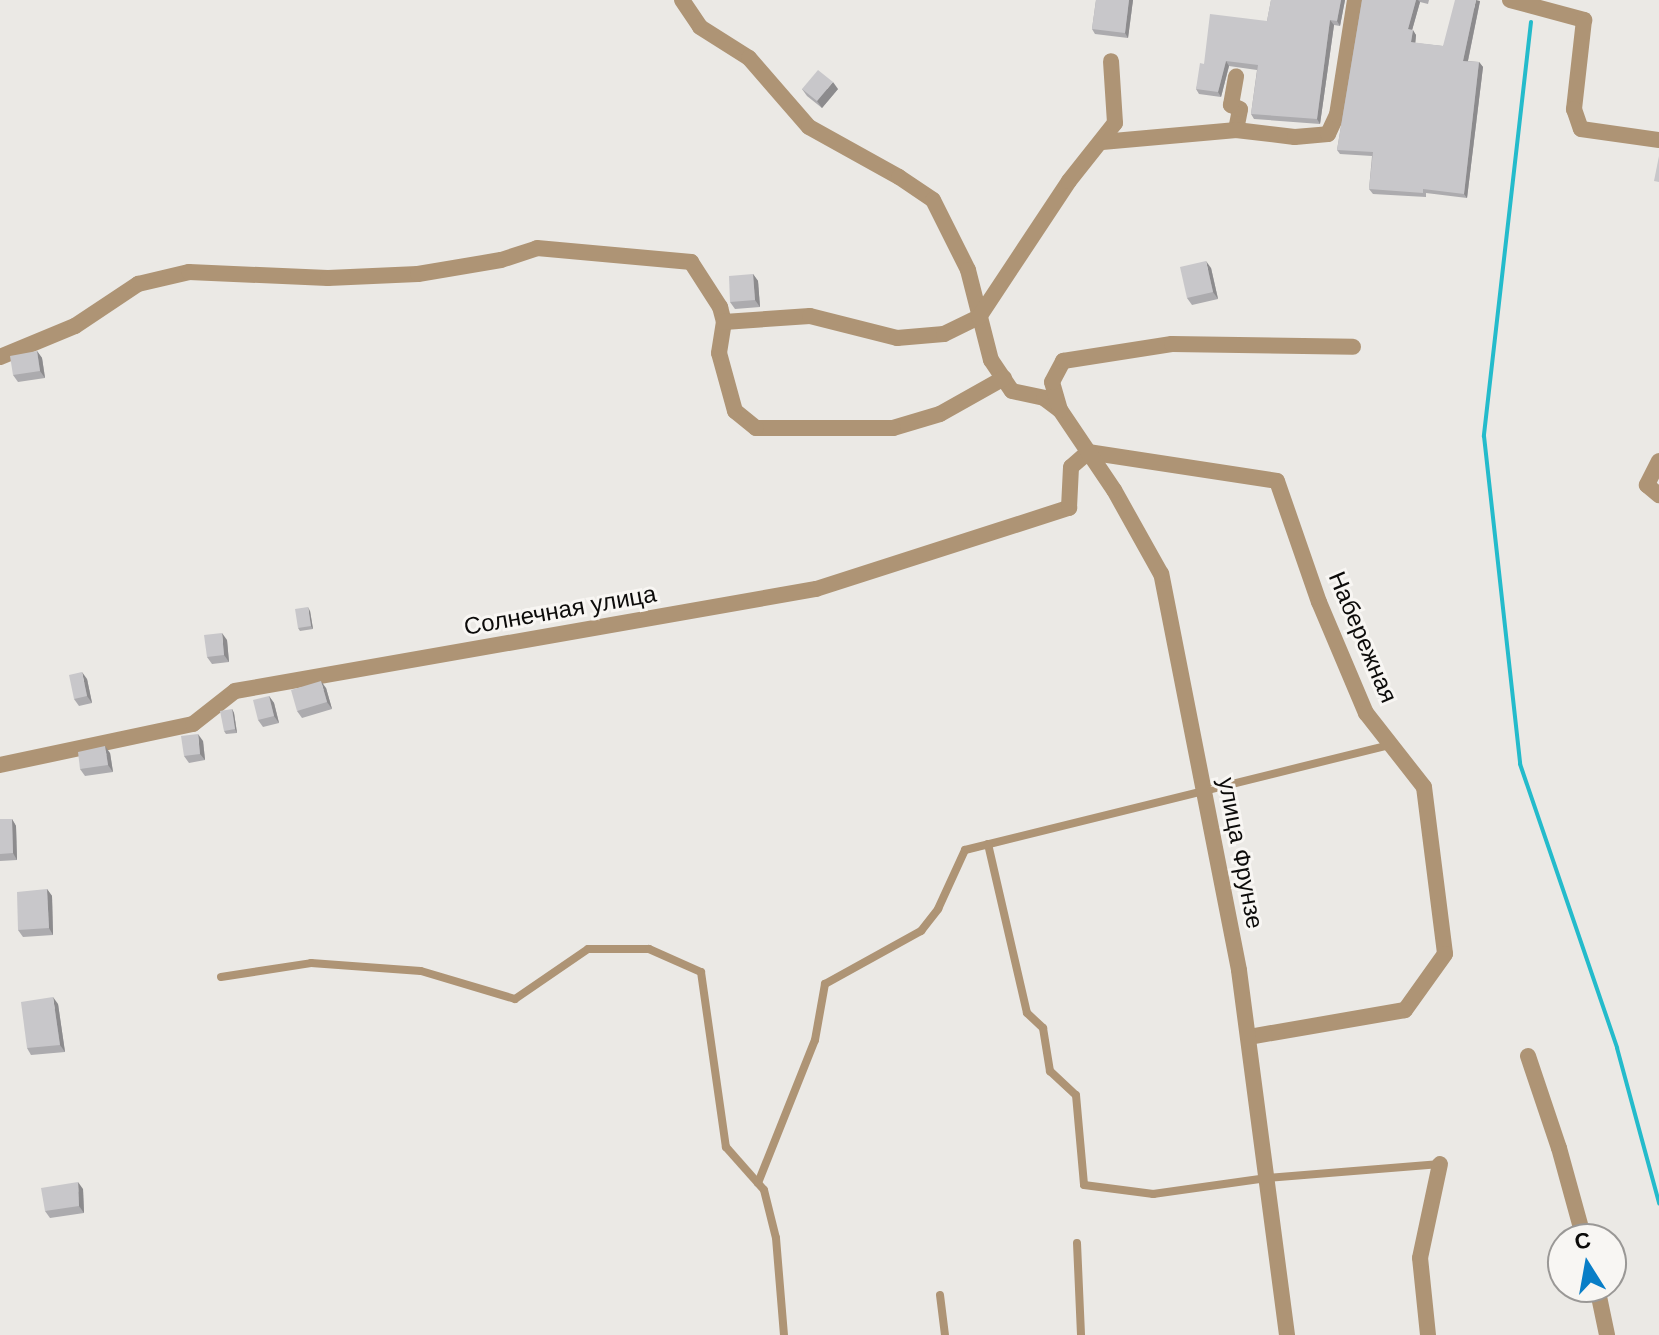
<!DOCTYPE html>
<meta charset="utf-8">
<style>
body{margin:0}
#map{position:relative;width:1659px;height:1335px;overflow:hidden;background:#ebe9e5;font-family:Helvetica,sans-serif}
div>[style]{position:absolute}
.stream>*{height:4px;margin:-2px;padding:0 2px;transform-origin:2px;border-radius:2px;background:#24bbcb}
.service>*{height:8px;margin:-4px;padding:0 4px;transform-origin:4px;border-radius:4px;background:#ae9475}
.minor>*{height:16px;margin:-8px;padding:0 8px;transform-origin:8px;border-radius:8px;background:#ae9475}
.wall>*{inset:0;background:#acabae}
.shaded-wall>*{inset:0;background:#8c8b8d}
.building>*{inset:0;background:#c8c7ca}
span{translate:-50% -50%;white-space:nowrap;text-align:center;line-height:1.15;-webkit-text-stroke:6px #f8f6f3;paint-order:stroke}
.street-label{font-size:24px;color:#0c0b0a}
.north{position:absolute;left:1547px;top:1223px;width:80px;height:80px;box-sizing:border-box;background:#f8f6f3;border:2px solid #9a9896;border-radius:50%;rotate:349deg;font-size:22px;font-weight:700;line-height:32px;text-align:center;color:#0c0b0a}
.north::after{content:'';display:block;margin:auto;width:28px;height:36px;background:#097ec7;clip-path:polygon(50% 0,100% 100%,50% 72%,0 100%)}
</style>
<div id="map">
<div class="stream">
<div style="left:1531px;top:22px;width:417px;rotate:96.5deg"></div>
<div style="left:1484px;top:436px;width:330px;rotate:83.7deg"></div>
<div style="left:1520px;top:764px;width:300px;rotate:71.1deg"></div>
<div style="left:1617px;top:1048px;width:161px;rotate:74.8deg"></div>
</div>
<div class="service">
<div style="left:988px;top:844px;width:173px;rotate:77deg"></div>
<div style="left:1027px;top:1013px;width:22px;rotate:43deg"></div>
<div style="left:1043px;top:1028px;width:44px;rotate:80.8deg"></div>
<div style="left:1050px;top:1071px;width:35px;rotate:43deg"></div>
<div style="left:1076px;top:1095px;width:90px;rotate:84.9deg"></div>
<div style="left:1084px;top:1185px;width:70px;rotate:7.4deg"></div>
<div style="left:1153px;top:1194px;width:115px;rotate:-8deg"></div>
<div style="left:1267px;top:1178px;width:174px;rotate:-4.6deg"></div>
<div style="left:221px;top:977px;width:91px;rotate:-8.8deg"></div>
<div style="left:311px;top:963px;width:110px;rotate:4.2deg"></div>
<div style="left:421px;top:971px;width:98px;rotate:16.6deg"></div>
<div style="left:515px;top:999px;width:88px;rotate:-34.4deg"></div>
<div style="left:588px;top:949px;width:61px"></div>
<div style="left:649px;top:949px;width:57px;rotate:23.9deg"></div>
<div style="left:701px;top:972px;width:177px;rotate:81.9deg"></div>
<div style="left:726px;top:1147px;width:57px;rotate:48.5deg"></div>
<div style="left:764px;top:1190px;width:49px;rotate:76deg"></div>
<div style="left:776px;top:1238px;width:97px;rotate:85.3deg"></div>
<div style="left:758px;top:1183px;width:154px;rotate:-68.3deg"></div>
<div style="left:815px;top:1040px;width:57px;rotate:-79.9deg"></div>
<div style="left:825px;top:984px;width:110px;rotate:-28.9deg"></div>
<div style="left:921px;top:931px;width:28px;rotate:-52deg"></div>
<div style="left:938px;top:909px;width:65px;rotate:-65.4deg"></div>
<div style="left:965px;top:850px;width:438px;rotate:-13.9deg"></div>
<div style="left:1077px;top:1243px;width:92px;rotate:87.5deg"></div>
<div style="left:940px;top:1295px;width:40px;rotate:82.9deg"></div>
</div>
<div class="minor">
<div style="left:682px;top:0;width:32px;rotate:56deg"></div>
<div style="left:700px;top:27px;width:58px;rotate:32.3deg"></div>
<div style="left:749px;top:58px;width:91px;rotate:49deg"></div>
<div style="left:809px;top:127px;width:103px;rotate:29.1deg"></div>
<div style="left:899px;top:177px;width:41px;rotate:34.1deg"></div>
<div style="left:933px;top:200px;width:78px;rotate:63.4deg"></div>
<div style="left:968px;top:270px;width:93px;rotate:75.7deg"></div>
<div style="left:991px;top:360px;width:37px;rotate:56deg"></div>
<div style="left:1012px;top:391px;width:33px;rotate:12deg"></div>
<div style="left:1044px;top:398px;width:20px;rotate:37deg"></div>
<div style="left:1510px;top:0;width:77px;rotate:15.1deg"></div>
<div style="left:1584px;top:20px;width:90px;rotate:96.4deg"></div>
<div style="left:1574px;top:109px;width:21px;rotate:71deg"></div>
<div style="left:1581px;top:129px;width:79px;rotate:8deg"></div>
<div style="left:1236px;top:130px;width:21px;rotate:-79deg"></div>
<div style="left:1240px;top:109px;width:10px;rotate:-156deg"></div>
<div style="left:1231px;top:105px;width:29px;rotate:-80deg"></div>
<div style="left:1102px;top:142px;width:135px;rotate:-5.1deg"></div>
<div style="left:1236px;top:130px;width:59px;rotate:6.8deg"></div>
<div style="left:1295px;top:137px;width:33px;rotate:-5deg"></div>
<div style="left:1328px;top:134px;width:21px;rotate:-65deg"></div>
<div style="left:1337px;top:115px;width:116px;rotate:-81.1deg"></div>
<div style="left:0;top:357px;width:81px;rotate:-22.5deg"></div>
<div style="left:75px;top:326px;width:76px;rotate:-33.7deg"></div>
<div style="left:138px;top:284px;width:52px;rotate:-13.2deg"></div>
<div style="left:189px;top:272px;width:139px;rotate:2.5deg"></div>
<div style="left:328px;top:278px;width:90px;rotate:-2.5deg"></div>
<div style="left:418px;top:274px;width:84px;rotate:-9.6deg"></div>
<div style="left:501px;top:260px;width:38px;rotate:-18deg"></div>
<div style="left:537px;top:248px;width:155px;rotate:5.2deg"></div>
<div style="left:691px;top:262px;width:54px;rotate:57.2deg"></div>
<div style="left:720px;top:307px;width:16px;rotate:75deg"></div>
<div style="left:1004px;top:378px;width:73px;rotate:150.6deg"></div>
<div style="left:940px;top:414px;width:49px;rotate:163.4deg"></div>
<div style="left:893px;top:428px;width:137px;rotate:180deg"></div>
<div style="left:756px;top:428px;width:27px;rotate:-141deg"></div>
<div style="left:735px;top:411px;width:60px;rotate:-105.4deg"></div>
<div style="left:719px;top:353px;width:31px;rotate:-81deg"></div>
<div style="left:724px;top:322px;width:86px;rotate:-4deg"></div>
<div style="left:810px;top:316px;width:90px;rotate:14.2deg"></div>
<div style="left:897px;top:338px;width:47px;rotate:-4.9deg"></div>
<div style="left:944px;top:334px;width:39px;rotate:-26deg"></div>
<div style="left:979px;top:317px;width:163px;rotate:-56.5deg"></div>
<div style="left:1069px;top:181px;width:74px;rotate:-51.6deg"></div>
<div style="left:1115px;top:123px;width:62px;rotate:-93.7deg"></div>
<div style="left:1659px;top:461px;width:27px;rotate:117deg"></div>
<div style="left:1647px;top:485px;width:16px;rotate:40deg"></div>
<div style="left:0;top:765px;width:197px;rotate:-12deg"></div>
<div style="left:193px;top:724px;width:53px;rotate:-38.2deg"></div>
<div style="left:235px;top:691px;width:590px;rotate:-9.96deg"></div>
<div style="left:816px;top:589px;width:266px;rotate:-17.8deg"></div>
<div style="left:1069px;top:508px;width:41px;rotate:-87.2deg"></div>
<div style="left:1071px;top:467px;width:23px;rotate:-41deg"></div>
<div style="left:1088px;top:452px;width:191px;rotate:8.7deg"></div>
<div style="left:1277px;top:481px;width:128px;rotate:70.9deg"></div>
<div style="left:1319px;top:602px;width:121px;rotate:67.1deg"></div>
<div style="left:1366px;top:713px;width:94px;rotate:51.9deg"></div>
<div style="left:1424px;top:787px;width:168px;rotate:82.8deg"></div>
<div style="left:1445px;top:954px;width:69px;rotate:125.5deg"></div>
<div style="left:1405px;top:1010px;width:159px;rotate:170.2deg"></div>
<div style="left:1528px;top:1056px;width:97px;rotate:71.4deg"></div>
<div style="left:1559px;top:1148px;width:94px;rotate:74.6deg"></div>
<div style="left:1597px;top:1287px;width:49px;rotate:78.2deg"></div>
<div style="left:1287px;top:1335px;width:368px;rotate:-97.5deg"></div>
<div style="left:1239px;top:970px;width:404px;rotate:-101.1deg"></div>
<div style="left:1161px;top:574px;width:96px;rotate:-119.2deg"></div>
<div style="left:1114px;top:490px;width:97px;rotate:-124deg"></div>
<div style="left:1060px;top:410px;width:29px;rotate:-106deg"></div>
<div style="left:1052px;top:382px;width:24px;rotate:-62deg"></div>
<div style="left:1063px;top:361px;width:110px;rotate:-8.9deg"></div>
<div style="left:1172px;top:344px;width:181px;rotate:0.9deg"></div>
<div style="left:1428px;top:1335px;width:77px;rotate:-95.9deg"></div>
<div style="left:1420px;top:1258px;width:96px;rotate:-78deg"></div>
</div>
<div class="wall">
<div style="clip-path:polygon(1096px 0,1133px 0,1128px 38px,1095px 34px,1092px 29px)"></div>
<div style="clip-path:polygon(1271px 0,1345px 0,1340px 26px,1334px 25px,1320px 124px,1254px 119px,1251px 114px,1257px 70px,1229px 66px,1221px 97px,1199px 94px,1196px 89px,1204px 64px,1267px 21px)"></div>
<div style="clip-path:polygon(1362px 0,1429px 0,1428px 4px,1420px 2px,1412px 30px,1416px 35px,1415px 43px,1443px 46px,1480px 1px,1468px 61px,1479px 62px,1483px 67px,1467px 198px,1426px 193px,1426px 197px,1373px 194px,1369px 189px,1372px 156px,1340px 154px,1337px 150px)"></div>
<div style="clip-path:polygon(802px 89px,838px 89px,822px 108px,807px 96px)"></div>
<div style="clip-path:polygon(1211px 268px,1218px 299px,1192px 305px,1187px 298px)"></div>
<div style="clip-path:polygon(753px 274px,758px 281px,760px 307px,735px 309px,730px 302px)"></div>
<div style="clip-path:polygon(37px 351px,42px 358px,45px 378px,18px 382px,13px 375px)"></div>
<div style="clip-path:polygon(310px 611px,313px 629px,300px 631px,298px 628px)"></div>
<div style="clip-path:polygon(227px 640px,229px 662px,212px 664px,207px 657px)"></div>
<div style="clip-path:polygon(87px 679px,92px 703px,79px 706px,74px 699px)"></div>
<div style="clip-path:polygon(326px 688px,332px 709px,302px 718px,297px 711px)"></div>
<div style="clip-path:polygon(269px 696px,274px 703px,279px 723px,263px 727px,258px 720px)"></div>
<div style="clip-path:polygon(232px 709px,234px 713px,237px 733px,226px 734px,224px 731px)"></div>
<div style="clip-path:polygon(203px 741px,205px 760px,189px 763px,184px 756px)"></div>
<div style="clip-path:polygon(110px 753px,113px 772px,85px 776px,80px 769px)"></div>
<div style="clip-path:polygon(0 819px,12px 819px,16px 826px,17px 860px,0 861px)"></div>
<div style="clip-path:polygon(47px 889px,52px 896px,53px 935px,23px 937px,18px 930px)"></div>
<div style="clip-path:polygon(58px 1004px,65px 1052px,31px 1055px,27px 1048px)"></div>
<div style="clip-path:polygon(83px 1189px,84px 1213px,50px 1218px,45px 1211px)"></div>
</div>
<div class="shaded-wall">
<div style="clip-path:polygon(1129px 0,1133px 0,1128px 38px,1125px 33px)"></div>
<div style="clip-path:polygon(1341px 0,1345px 0,1340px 26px,1337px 21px)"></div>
<div style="clip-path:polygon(1416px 0,1418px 0,1420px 2px,1411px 34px,1408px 29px)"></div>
<div style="clip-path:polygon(1476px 0,1480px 1px,1467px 65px,1463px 61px)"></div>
<div style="clip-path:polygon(1330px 20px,1334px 25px,1320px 124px,1317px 119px)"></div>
<div style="clip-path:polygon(1413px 30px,1416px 35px,1415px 47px,1411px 42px)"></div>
<div style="clip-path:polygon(1226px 61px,1229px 66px,1221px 97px,1218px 92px)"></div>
<div style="clip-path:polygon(1479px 62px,1483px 67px,1467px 198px,1464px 194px)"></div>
<div style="clip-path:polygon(833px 82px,838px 89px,822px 108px,817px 101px)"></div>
<div style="clip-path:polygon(1206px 261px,1211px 268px,1218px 299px,1213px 292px)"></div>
<div style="clip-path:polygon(753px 274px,758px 281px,760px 307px,755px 300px)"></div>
<div style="clip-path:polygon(37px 351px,42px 358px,45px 378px,40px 371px)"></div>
<div style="clip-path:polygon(308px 607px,310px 611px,313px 629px,311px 626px)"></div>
<div style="clip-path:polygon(222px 633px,227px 640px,229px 662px,224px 655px)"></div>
<div style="clip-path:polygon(82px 672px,87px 679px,92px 703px,87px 696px)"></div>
<div style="clip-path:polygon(321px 681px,326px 688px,332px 709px,327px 702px)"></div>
<div style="clip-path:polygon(269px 696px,274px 703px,279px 723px,274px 716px)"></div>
<div style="clip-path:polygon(232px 709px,234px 713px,237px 733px,235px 729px)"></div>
<div style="clip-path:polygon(198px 734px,203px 741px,205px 760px,200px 754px)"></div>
<div style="clip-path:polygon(105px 746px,110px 753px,113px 772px,108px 765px)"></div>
<div style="clip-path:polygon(12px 819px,16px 826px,17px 860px,13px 853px)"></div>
<div style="clip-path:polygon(47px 889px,52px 896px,53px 935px,49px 928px)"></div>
<div style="clip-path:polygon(53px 997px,58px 1004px,65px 1052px,60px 1045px)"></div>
<div style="clip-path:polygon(78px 1182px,83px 1189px,84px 1213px,79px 1206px)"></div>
</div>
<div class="building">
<div style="clip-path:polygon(1096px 0,1129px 0,1125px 33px,1092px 29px)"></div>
<div style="clip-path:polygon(1271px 0,1341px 0,1337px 21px,1330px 20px,1317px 119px,1251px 114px,1258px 65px,1226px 61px,1218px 92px,1196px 89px,1200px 63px,1204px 64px,1210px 14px,1267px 21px)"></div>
<div style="clip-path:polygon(1362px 0,1416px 0,1408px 29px,1413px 30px,1411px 42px,1443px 46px,1455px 0,1476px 0,1463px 61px,1479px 62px,1464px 194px,1423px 189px,1423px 193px,1369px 189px,1373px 152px,1337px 150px)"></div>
<div style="clip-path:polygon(818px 70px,833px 82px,817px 101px,802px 89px)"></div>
<div style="clip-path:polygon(1659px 156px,1659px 182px,1654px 181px)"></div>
<div style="clip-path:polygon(1206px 261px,1213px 292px,1187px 298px,1180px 267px)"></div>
<div style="clip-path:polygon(753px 274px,755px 300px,730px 302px,729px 276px)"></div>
<div style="clip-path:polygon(37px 351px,40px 371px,13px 375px,10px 356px)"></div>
<div style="clip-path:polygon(308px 607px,311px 626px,298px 628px,295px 609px)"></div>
<div style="clip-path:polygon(222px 633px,224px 655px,207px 657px,204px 635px)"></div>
<div style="clip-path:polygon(82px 672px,87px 696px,74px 699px,69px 675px)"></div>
<div style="clip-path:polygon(321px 681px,327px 702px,297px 711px,291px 690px)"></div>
<div style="clip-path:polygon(269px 696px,274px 716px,258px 720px,253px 700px)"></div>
<div style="clip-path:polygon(232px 709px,235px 729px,224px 731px,220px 711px)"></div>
<div style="clip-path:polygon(198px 734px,200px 754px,184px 756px,181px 736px)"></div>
<div style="clip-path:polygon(105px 746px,108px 765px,80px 769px,78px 752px)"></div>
<div style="clip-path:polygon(0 819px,12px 819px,13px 853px,0 854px)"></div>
<div style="clip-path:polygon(47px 889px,49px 928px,18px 930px,17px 892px)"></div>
<div style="clip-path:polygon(53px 997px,60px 1045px,27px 1048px,21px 1002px)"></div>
<div style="clip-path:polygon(78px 1182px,79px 1206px,45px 1211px,41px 1188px)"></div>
</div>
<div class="street-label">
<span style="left:560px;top:610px;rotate:-10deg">Солнечная улица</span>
<span style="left:1363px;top:637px;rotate:67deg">Набережная</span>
<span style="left:1241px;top:853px;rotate:79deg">улица Фрунзе</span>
</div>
<div class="north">С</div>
</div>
